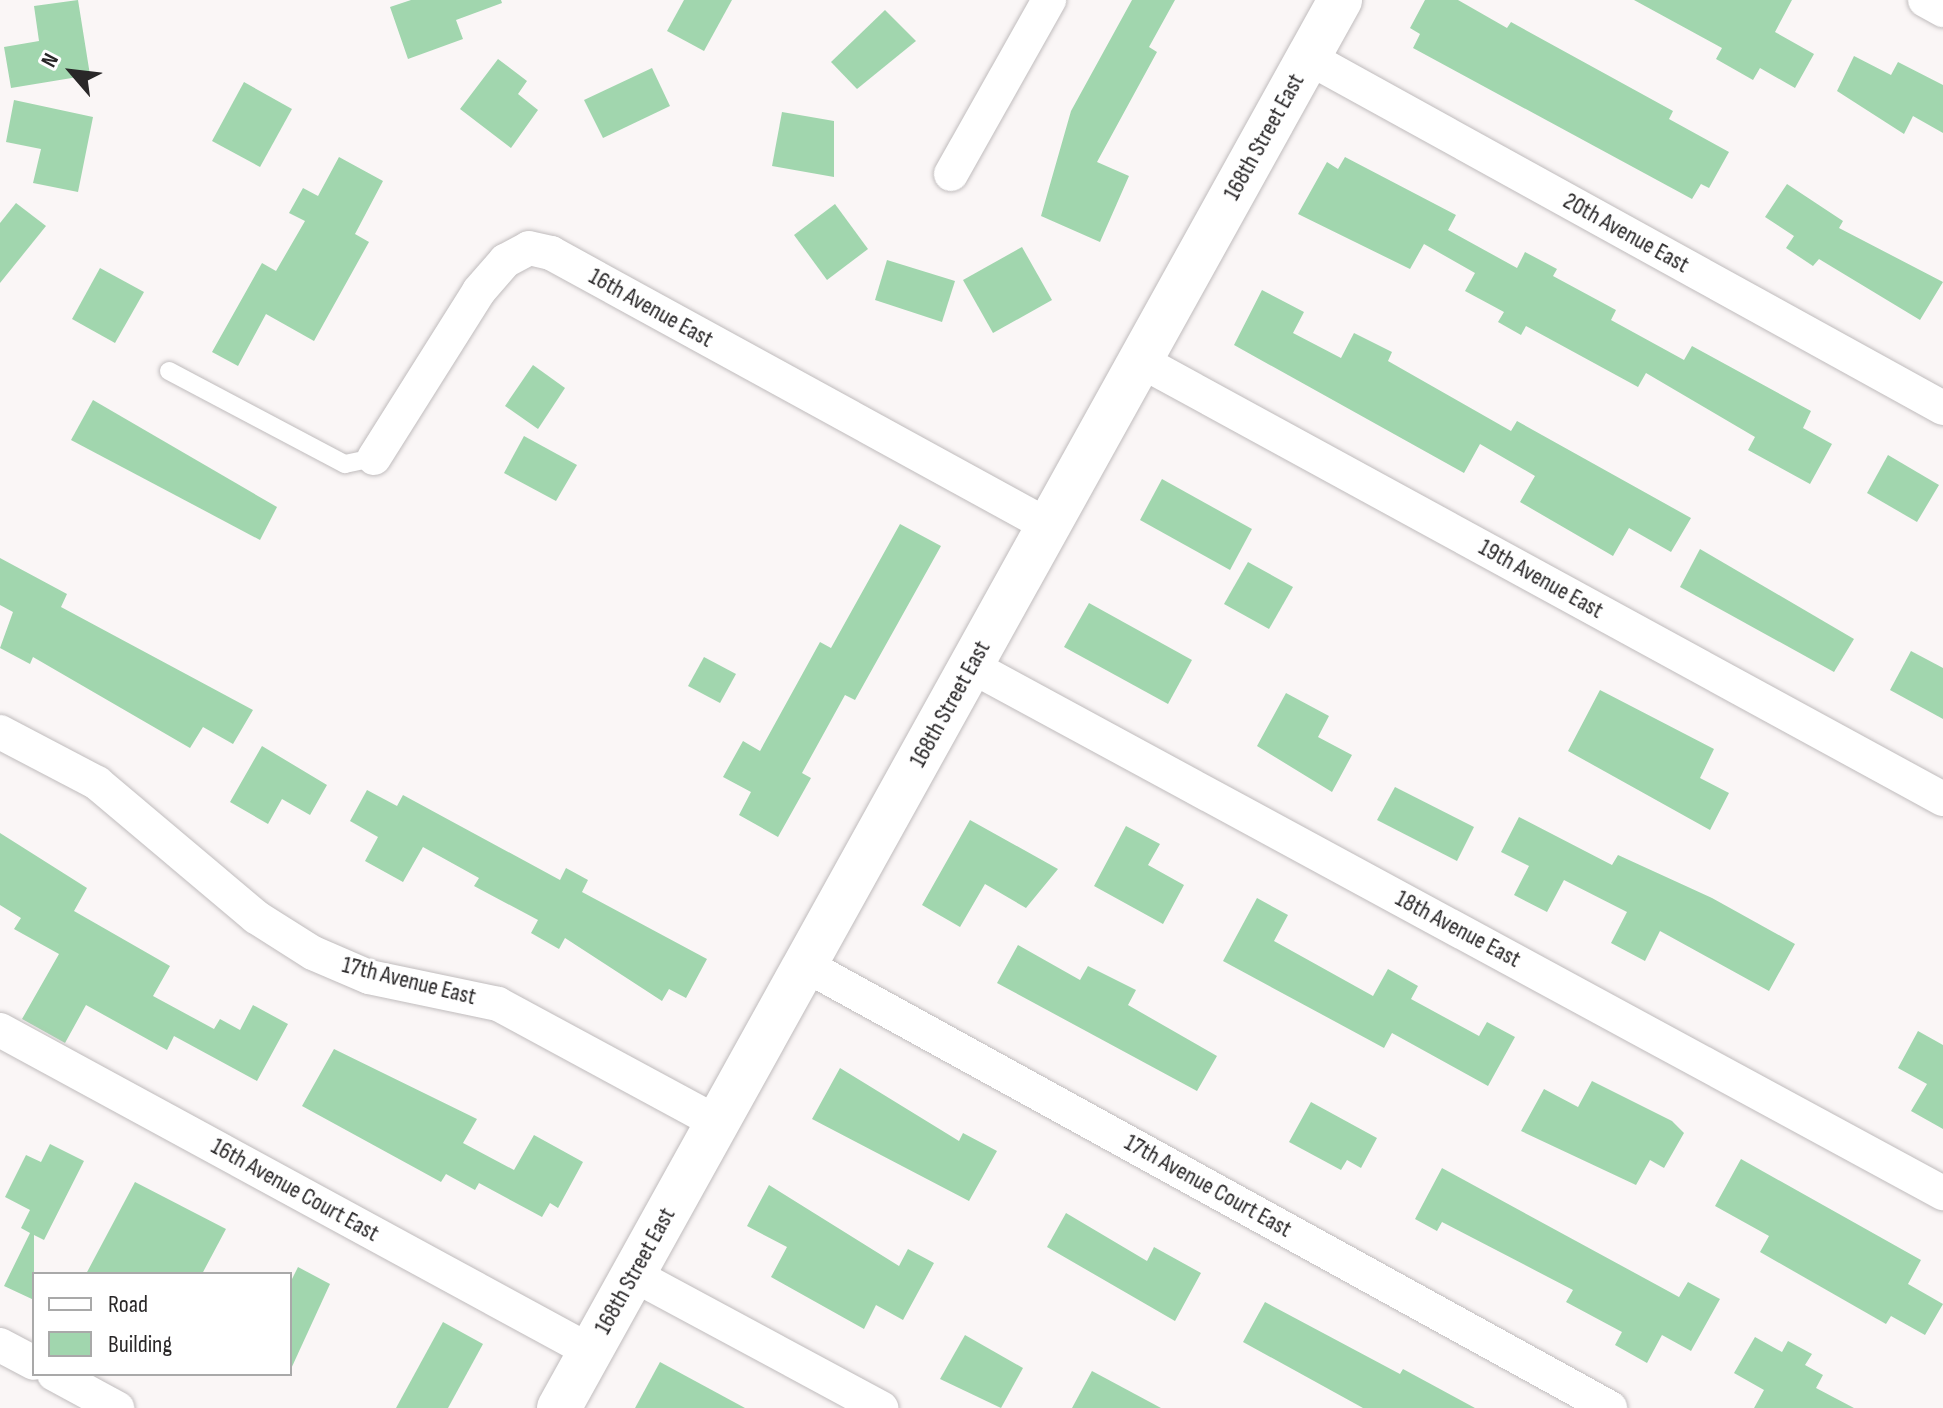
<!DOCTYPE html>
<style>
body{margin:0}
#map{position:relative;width:1943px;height:1408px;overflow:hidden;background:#faf6f6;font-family:"Sofia Sans Condensed",sans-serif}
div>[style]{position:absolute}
.building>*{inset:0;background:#a1d6ae}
.roads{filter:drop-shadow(0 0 2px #c0bcbd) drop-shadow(0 0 2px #c0bcbd)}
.service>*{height:18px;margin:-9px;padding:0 9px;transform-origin:9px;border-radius:9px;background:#fff}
.minor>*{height:34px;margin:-17px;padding:0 17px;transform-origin:17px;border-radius:17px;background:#fff}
.tertiary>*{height:44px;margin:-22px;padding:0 22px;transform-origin:22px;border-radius:22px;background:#fff}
span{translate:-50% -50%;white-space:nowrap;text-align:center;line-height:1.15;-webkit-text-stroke:6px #fff;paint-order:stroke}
.street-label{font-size:24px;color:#292728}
.legend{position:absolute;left:32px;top:1272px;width:260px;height:104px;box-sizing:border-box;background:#fff;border:2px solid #a9a9a9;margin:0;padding:10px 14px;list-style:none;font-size:24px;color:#292728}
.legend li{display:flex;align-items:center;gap:16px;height:40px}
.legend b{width:40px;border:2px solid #a9a9a9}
.north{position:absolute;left:32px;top:32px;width:80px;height:80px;-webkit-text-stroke:6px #fff;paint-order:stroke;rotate:298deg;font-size:22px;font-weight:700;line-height:32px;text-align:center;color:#292728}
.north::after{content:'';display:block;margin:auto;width:28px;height:36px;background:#292728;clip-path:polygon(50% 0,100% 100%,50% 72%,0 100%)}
</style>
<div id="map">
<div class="building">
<div style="clip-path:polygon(78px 0,90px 75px,11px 88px,4px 47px,39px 41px,34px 6px)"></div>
<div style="clip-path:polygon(411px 0,501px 0,502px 3px,456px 20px,463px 39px,408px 59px,390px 7px)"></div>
<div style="clip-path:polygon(684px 0,732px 0,704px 51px,667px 31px)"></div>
<div style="clip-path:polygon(1132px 0,1175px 0,1149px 47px,1157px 52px,1097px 162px,1129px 176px,1100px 242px,1041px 216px,1071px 111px)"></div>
<div style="clip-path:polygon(1425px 0,1458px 0,1507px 28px,1511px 22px,1673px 111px,1669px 119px,1729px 152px,1709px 188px,1701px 184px,1692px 199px,1413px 48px,1420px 34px,1410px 28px)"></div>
<div style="clip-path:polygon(1634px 0,1792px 0,1775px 32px,1814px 54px,1795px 88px,1760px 68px,1753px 80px,1716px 59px,1722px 48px)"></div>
<div style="clip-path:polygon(885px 10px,916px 41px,857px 89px,831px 62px)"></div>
<div style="clip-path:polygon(1854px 56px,1891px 75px,1898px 62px,1943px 85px,1943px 133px,1913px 116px,1904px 134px,1837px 91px)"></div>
<div style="clip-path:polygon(498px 59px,527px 81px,518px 94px,538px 110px,511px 148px,460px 109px)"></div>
<div style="clip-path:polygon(652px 68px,670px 106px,603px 138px,584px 100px)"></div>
<div style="clip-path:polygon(244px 82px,292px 109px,260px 167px,212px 141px)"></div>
<div style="clip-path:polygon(14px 100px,93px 117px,78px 192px,33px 183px,41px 149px,6px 142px)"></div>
<div style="clip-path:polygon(782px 112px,834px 121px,834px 177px,772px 166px)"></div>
<div style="clip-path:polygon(339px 157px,383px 181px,355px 234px,369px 242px,314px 341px,266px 314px,238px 366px,212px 352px,262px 263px,276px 271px,305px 221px,289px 213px,303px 188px,318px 196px)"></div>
<div style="clip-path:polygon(1345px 157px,1456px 215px,1448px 230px,1517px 268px,1525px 252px,1557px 269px,1553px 276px,1616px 310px,1611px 320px,1684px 360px,1692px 346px,1811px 411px,1803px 428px,1832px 444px,1810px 484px,1748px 450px,1755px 437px,1646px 373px,1638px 387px,1526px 326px,1521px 335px,1498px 322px,1504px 312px,1465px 291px,1475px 273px,1424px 244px,1410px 269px,1298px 214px,1327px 162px,1338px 169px)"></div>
<div style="clip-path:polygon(1787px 184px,1843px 221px,1839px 228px,1943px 282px,1920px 320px,1819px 259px,1813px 266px,1786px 248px,1794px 236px,1765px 217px)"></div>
<div style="clip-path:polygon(16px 203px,46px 226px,0 283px,0 223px)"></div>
<div style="clip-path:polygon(835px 204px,868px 249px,827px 280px,794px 235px)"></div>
<div style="clip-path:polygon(1022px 247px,1052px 300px,993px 333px,963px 280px)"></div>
<div style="clip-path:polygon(887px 260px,955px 281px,942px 322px,875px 300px)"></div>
<div style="clip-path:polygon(100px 268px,144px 292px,115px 343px,72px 319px)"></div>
<div style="clip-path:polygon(1262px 290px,1304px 312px,1293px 333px,1341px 358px,1354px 333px,1392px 352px,1388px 361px,1511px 431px,1517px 421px,1691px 518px,1671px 552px,1629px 528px,1613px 556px,1520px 502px,1535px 476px,1480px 444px,1464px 473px,1234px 345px)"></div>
<div style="clip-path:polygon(533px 365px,565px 388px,538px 429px,505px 406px)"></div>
<div style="clip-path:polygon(93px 400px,277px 507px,260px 540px,71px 440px)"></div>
<div style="clip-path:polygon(524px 436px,577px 465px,556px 501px,504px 473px)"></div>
<div style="clip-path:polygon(1888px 455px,1939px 485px,1917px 522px,1867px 493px)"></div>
<div style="clip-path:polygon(1162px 479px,1252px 529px,1230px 570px,1140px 520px)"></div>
<div style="clip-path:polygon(900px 524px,941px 546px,855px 700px,845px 695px,802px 773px,811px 778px,778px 837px,739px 815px,751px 792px,723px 777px,743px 741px,760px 751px,820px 642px,831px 648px)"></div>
<div style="clip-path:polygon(1700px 549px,1854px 639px,1834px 672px,1680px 587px)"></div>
<div style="clip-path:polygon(0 558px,67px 594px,61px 607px,253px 710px,233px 744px,203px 727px,190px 748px,33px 657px,30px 664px,0 648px,13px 612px,0 605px)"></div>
<div style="clip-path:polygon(1248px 562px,1293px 587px,1269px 629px,1224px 604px)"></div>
<div style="clip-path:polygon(1089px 603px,1192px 660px,1168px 704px,1064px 647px)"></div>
<div style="clip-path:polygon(1911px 651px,1943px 668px,1943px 719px,1890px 690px)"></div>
<div style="clip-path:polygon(704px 657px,736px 674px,720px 703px,688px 686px)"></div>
<div style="clip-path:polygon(1600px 690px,1714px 749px,1700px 778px,1729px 793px,1710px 830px,1568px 751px)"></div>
<div style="clip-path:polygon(1286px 693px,1329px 716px,1318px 737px,1352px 755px,1332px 792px,1257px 746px)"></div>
<div style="clip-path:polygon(262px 746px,327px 785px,310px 815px,282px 799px,268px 824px,230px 802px)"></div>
<div style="clip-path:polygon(1395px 787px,1474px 827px,1457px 861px,1377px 820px)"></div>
<div style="clip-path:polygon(367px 790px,397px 806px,403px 795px,560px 880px,566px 868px,588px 880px,582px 892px,707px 959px,686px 998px,669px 989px,662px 1001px,565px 938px,559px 949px,531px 933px,538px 920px,474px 886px,479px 878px,423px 847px,403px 882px,365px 861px,378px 837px,350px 821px)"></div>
<div style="clip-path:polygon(1519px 817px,1612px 865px,1618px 855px,1712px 898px,1795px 944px,1769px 991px,1660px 931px,1645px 961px,1611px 943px,1627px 912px,1564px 880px,1547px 912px,1514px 895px,1529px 866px,1501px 852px)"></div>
<div style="clip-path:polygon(970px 820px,1058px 869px,1026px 908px,985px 884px,960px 927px,922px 905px)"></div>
<div style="clip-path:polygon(1126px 826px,1160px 844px,1148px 865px,1184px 885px,1163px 924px,1094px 886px)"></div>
<div style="clip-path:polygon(0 833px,87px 888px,74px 911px,170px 966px,153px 996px,214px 1029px,220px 1019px,240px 1030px,253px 1005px,288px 1024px,257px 1081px,174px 1036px,167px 1050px,86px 1005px,65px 1043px,22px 1019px,59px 954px,14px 929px,21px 918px,0 905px)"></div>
<div style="clip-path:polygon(1257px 898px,1288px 915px,1274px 941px,1373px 996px,1388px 969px,1418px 986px,1411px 999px,1479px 1036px,1487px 1022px,1515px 1037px,1488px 1086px,1392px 1033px,1384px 1048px,1223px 961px)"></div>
<div style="clip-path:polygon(1018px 945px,1080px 980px,1088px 966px,1136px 990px,1128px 1005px,1217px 1056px,1197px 1091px,997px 983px)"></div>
<div style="clip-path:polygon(1918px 1031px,1943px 1045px,1943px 1129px,1911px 1111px,1927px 1084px,1898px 1068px)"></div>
<div style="clip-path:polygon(334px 1049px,477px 1119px,463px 1143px,514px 1170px,534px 1135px,583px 1162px,558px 1208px,550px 1203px,542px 1217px,479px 1183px,475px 1190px,446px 1174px,441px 1182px,302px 1106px)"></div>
<div style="clip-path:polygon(840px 1068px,959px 1141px,963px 1133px,997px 1151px,969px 1201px,812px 1119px)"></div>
<div style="clip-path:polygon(1592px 1081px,1672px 1121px,1684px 1133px,1664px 1168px,1650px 1160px,1636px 1185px,1521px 1131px,1544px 1089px,1578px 1107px)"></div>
<div style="clip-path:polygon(1311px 1102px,1377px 1138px,1361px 1168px,1347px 1160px,1341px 1170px,1289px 1142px)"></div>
<div style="clip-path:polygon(50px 1144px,84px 1161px,44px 1240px,34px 1235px,34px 1300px,4px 1286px,30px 1233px,21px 1228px,30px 1210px,5px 1197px,26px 1155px,41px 1162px)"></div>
<div style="clip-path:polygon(1741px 1159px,1921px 1260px,1908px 1284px,1943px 1304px,1925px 1335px,1891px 1316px,1886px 1324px,1760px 1252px,1769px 1236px,1715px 1206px)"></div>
<div style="clip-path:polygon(1442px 1168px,1679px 1297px,1688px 1282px,1720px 1299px,1691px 1351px,1662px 1335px,1647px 1363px,1615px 1345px,1622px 1332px,1566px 1302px,1573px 1290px,1442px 1222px,1437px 1231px,1415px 1219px)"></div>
<div style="clip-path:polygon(135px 1182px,226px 1229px,202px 1274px,86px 1274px)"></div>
<div style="clip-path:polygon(769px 1185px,899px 1266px,908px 1249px,934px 1263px,903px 1320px,876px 1305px,864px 1329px,771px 1277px,787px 1247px,747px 1226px)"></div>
<div style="clip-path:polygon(1066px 1213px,1147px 1261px,1154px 1247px,1201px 1273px,1175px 1321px,1047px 1247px)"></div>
<div style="clip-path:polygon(298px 1267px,330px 1284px,290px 1371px,290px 1283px)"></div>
<div style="clip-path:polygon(1265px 1302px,1400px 1374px,1403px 1369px,1475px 1408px,1363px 1408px,1243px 1342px)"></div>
<div style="clip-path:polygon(443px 1322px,483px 1344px,448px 1408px,396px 1408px)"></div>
<div style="clip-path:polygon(965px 1335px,1023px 1368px,1001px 1408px,940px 1379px)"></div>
<div style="clip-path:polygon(1755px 1337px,1782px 1352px,1788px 1341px,1812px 1354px,1805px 1365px,1823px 1375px,1816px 1388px,1854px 1408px,1754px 1408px,1764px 1390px,1734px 1373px)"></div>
<div style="clip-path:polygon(660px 1362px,745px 1408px,635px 1408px)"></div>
<div style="clip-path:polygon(1092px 1371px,1161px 1408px,1072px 1408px)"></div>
</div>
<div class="roads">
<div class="service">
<div style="left:169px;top:371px;width:199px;rotate:27.9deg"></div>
<div style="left:345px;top:464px;width:30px;rotate:-12deg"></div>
</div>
<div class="minor">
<div style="left:1925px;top:0;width:21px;rotate:29deg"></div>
<div style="left:1309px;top:58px;width:724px;rotate:28.9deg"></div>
<div style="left:951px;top:174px;width:200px;rotate:-60.6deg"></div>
<div style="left:1139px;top:360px;width:916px;rotate:28.64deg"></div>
<div style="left:374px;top:458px;width:197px;rotate:-57.8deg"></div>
<div style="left:479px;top:291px;width:40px;rotate:-49deg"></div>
<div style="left:505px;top:261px;width:27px;rotate:-28deg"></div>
<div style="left:529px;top:248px;width:23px;rotate:13deg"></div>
<div style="left:551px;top:253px;width:566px;rotate:28.74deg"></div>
<div style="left:971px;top:666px;width:1106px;rotate:28.47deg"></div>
<div style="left:0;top:732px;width:110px;rotate:27.7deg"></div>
<div style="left:97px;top:783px;width:208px;rotate:40.1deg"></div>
<div style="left:256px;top:917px;width:67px;rotate:32.3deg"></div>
<div style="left:313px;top:953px;width:61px;rotate:23.2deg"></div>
<div style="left:369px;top:977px;width:132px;rotate:11.8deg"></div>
<div style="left:498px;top:1004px;width:250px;rotate:28.4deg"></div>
<div style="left:805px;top:965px;width:919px;rotate:28.82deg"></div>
<div style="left:0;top:1030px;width:672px;rotate:28.55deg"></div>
<div style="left:634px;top:1275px;width:281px;rotate:28.3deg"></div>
<div style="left:0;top:1345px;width:38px;rotate:28deg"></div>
<div style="left:54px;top:1374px;width:72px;rotate:28.4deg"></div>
</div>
<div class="tertiary">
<div style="left:559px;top:1408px;width:1610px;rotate:-60.98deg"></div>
</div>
</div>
<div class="street-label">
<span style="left:1264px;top:137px;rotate:-61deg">168th Street East</span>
<span style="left:1626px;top:233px;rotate:29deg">20th Avenue East</span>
<span style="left:651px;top:308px;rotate:29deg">16th Avenue East</span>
<span style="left:1541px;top:579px;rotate:29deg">19th Avenue East</span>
<span style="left:950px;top:704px;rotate:-61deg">168th Street East</span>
<span style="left:1458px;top:929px;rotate:28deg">18th Avenue East</span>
<span style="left:409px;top:981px;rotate:14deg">17th Avenue East</span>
<span style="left:1208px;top:1186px;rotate:29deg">17th Avenue Court East</span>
<span style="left:295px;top:1190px;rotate:29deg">16th Avenue Court East</span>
<span style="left:635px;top:1271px;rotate:-61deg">168th Street East</span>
</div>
<ul class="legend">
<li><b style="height:10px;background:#fff"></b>Road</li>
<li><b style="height:22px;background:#a1d6ae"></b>Building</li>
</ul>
<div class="north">N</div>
</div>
